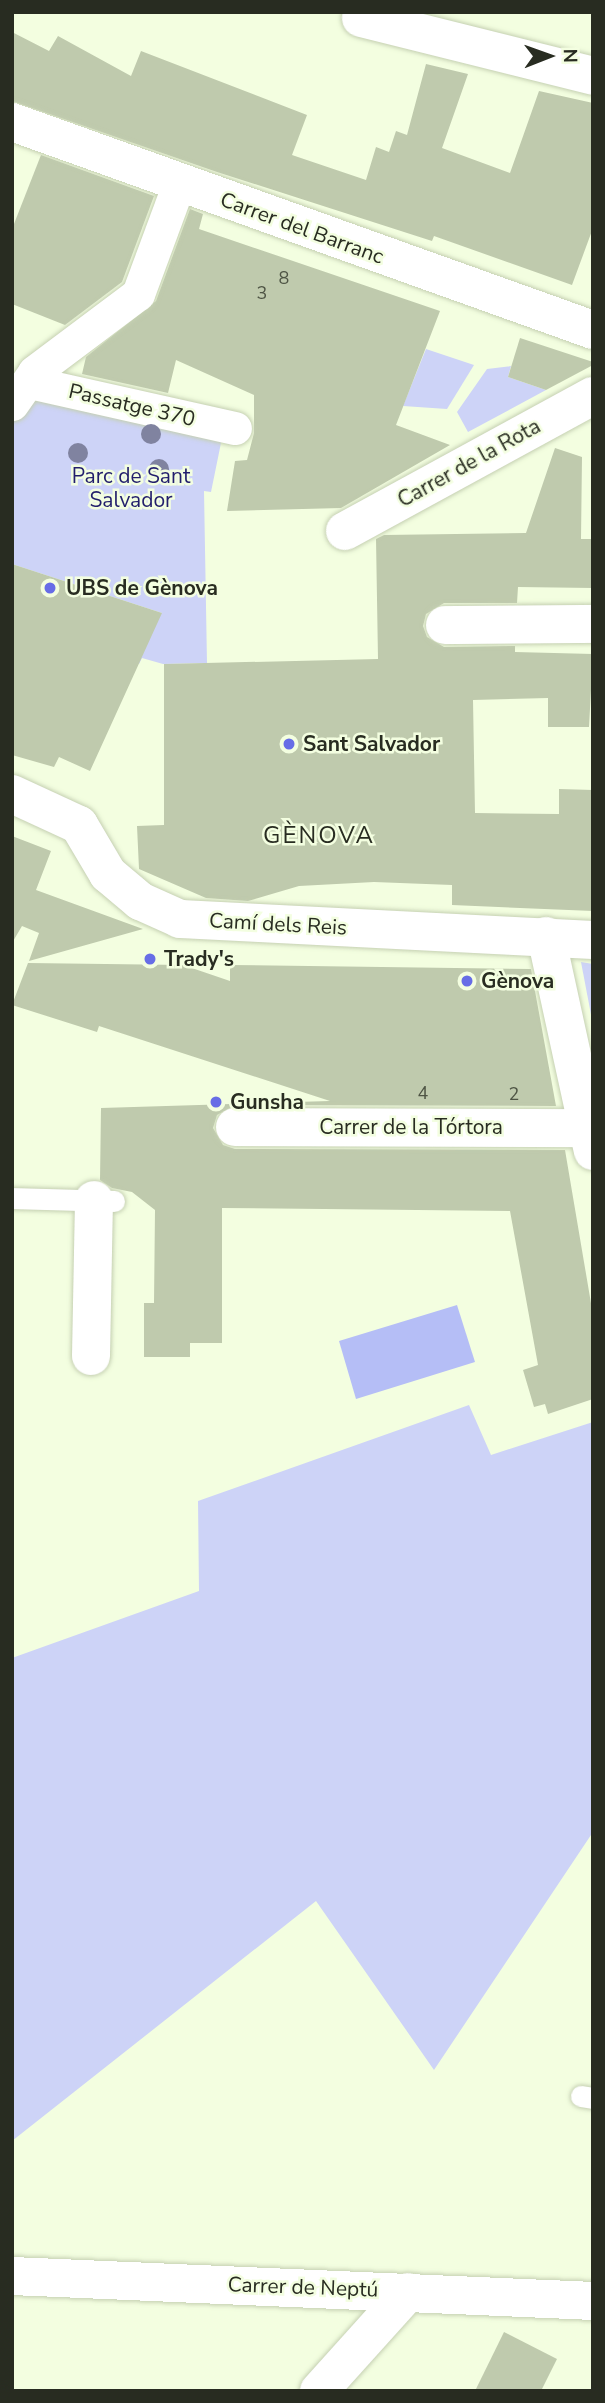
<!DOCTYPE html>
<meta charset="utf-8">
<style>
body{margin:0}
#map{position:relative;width:605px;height:2403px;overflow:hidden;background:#f3fee0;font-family:"Nunito Sans",sans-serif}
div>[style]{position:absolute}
.green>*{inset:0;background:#cdd3f7}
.water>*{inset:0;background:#b5bef6}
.building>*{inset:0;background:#bfcaad}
.roads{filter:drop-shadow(0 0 2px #c5d0b2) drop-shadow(0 0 2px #c5d0b2)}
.service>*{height:21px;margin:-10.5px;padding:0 10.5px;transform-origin:10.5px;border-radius:10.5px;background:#fff}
.pedestrian>*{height:33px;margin:-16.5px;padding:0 16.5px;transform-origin:16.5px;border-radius:16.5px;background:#fff}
.minor>*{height:38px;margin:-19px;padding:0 19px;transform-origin:19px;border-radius:19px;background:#fff}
.tertiary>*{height:38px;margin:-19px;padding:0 19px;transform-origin:19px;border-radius:19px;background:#fff}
.trees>*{width:20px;height:20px;margin:-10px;border-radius:50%;background:#8083a0}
.dots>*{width:19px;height:19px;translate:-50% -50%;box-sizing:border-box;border:4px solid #f3fee0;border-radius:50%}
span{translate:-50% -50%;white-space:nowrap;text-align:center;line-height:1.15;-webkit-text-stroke:5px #f3fee0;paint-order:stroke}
.number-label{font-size:18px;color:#4e5444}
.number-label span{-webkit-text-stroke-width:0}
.street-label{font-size:21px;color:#282c21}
.park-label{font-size:21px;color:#221e6c}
.poi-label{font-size:21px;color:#282c21;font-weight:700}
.left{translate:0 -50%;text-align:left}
.quarter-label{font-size:24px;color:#282c21;letter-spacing:2px}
.frame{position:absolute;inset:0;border:14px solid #282c21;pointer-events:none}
.north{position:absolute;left:514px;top:21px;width:70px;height:70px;-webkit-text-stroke:5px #f3fee0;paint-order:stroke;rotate:89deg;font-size:19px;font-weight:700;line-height:28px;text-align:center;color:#282c21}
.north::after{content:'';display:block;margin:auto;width:24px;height:32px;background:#282c21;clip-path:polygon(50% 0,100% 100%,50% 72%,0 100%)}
</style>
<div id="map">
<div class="green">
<div style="clip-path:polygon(426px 349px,474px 365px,447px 409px,403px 406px)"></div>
<div style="clip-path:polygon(511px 366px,508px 377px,546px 390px,468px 432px,457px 412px,487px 369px)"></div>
<div style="clip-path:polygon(43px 394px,222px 438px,211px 492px,204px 491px,207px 663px,163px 664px,142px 658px,139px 664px,106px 650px,162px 613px,12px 564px,12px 414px)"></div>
<div style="clip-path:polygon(581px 962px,593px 964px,593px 1025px)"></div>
<div style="clip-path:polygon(469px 1405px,491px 1455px,593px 1422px,593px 1832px,434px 2070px,316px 1901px,12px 2141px,12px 1658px,199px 1591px,198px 1501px)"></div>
</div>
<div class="water">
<div style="clip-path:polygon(457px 1305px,475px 1362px,356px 1399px,339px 1341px)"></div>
</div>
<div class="building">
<div style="clip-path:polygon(12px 32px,49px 51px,58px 36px,131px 76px,141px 51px,307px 115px,292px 155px,366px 180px,376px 147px,389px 152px,396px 131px,407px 135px,426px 64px,468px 74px,442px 148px,510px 173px,539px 91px,593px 103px,593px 228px,572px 285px,434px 236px,432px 241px,217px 172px,12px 101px)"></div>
<div style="clip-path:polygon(41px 155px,154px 196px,122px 282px,65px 325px,12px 304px,12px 229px)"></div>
<div style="clip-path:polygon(190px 209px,203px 214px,199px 229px,440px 311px,396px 425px,450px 445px,341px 508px,227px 511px,235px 461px,247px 460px,254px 433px,254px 395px,176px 360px,168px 393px,82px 374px,86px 357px,156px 301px)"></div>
<div style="clip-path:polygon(520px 338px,593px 362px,593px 365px,546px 390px,508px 377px)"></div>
<div style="clip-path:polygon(555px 448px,582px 457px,581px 539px,593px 539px,593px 588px,518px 587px,517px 603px,444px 603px,426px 614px,423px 626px,427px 637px,444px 647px,515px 646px,515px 652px,593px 654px,589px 727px,548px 727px,548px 698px,473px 700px,475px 813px,559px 814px,559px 789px,593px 790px,593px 911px,452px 905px,452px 885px,374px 882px,299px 886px,248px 901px,206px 898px,139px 869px,137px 826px,164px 825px,164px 664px,378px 659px,376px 539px,384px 535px,526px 533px)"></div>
<div style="clip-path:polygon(12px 564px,162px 613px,90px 771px,59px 757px,54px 767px,12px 755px)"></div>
<div style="clip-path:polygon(12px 836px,51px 851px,36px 890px,143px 929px,29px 961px,39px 933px,22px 926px,12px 943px)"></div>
<div style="clip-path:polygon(28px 963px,183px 965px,230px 981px,230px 965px,531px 969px,556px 1106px,235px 1105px,217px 1115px,213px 1128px,223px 1145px,235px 1149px,565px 1150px,593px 1315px,593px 1399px,548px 1414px,545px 1404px,534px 1407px,523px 1370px,538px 1365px,510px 1211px,222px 1208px,222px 1343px,190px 1343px,190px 1357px,144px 1357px,144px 1303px,154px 1303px,155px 1210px,132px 1192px,112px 1188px,100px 1180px,101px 1108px,330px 1101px,99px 1026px,97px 1032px,12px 1005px)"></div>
<div style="clip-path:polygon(504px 2332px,557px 2359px,541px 2391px,475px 2391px)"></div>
</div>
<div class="roads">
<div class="service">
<div style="left:12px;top:1198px;width:102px;rotate:1.7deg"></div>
<div style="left:581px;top:2096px;width:12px;rotate:9deg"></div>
</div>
<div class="pedestrian">
<div style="left:29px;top:382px;width:211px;rotate:12.6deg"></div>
<div style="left:12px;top:404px;width:39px;rotate:-55deg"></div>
<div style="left:34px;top:372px;width:130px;rotate:-36.9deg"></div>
<div style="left:138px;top:294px;width:118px;rotate:-69.7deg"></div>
</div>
<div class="minor">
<div style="left:361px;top:18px;width:239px;rotate:14deg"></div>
<div style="left:12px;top:122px;width:617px;rotate:19.7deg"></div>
<div style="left:345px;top:531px;width:282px;rotate:-28.6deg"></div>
<div style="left:445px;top:625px;width:148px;rotate:-0.4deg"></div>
<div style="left:546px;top:936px;width:220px;rotate:77.7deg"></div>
<div style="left:235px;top:1127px;width:353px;rotate:0.2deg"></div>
<div style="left:91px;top:1356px;width:156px;rotate:-88.9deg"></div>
<div style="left:12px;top:2276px;width:582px;rotate:2.46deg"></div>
<div style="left:319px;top:2391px;width:133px;rotate:-48deg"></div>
</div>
<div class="tertiary">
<div style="left:12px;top:794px;width:74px;rotate:24.8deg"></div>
<div style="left:79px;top:825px;width:57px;rotate:59.4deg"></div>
<div style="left:108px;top:874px;width:42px;rotate:40.2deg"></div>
<div style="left:140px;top:901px;width:44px;rotate:24.2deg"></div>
<div style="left:180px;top:919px;width:414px;rotate:2.9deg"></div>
</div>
</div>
<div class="trees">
<div style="left:151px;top:434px"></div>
<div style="left:78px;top:453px"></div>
<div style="left:159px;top:469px"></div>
</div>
<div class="dots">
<div style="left:50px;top:588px;background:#676de6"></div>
<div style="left:289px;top:744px;background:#676de6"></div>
<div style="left:150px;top:959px;background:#676de6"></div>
<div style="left:467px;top:981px;background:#676de6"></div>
<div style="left:216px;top:1102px;background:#676de6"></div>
</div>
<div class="number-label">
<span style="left:284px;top:278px">8</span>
<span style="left:262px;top:293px">3</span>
<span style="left:423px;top:1093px">4</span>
<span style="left:514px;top:1094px">2</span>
</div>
<div class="street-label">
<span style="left:302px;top:228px;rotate:20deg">Carrer del Barranc</span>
<span style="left:132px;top:405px;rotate:13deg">Passatge 370</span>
<span style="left:469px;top:463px;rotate:-29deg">Carrer de la Rota</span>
<span style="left:278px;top:924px;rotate:3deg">Camí dels Reis</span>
<span style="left:411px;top:1127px">Carrer de la Tórtora</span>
<span style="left:303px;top:2287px;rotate:2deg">Carrer de Neptú</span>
</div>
<div class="park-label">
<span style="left:131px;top:488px">Parc de Sant<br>Salvador</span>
</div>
<div class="poi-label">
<span class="left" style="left:66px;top:588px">UBS de Gènova</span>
<span class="left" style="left:303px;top:744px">Sant Salvador</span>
<span class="left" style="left:164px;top:959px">Trady's</span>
<span class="left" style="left:481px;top:981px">Gènova</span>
<span class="left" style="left:230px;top:1102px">Gunsha</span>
</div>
<div class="quarter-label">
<span style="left:319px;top:836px">GÈNOVA</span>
</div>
<div class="frame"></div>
<div class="north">N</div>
</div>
